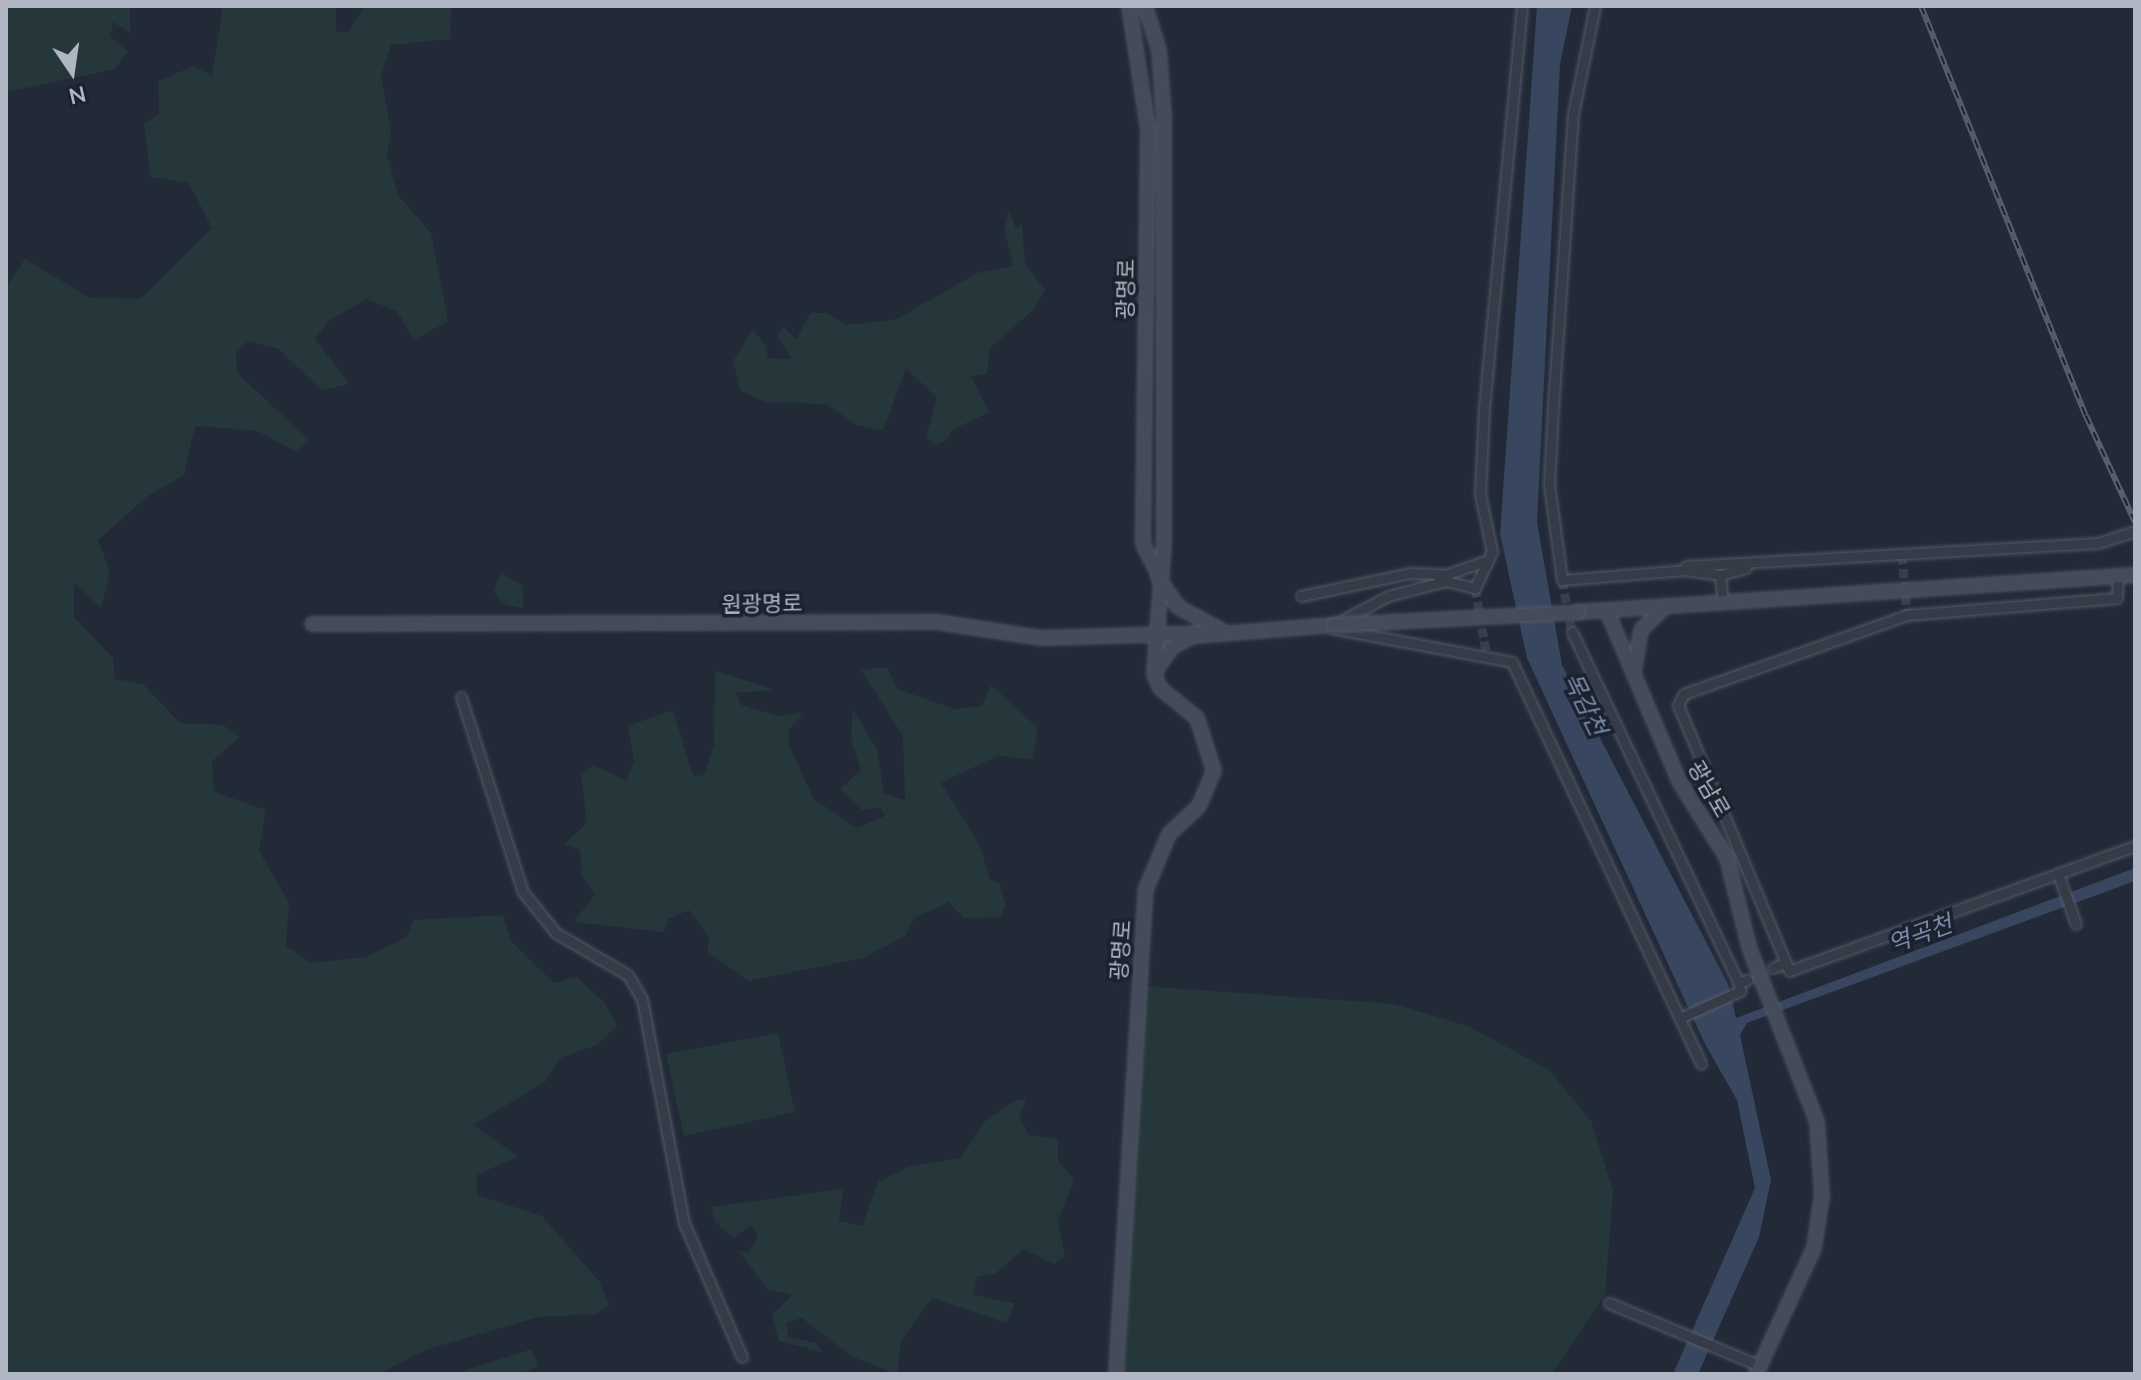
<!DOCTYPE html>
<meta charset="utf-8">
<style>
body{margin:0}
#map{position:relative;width:2141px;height:1380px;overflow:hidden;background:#222a38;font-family:Mulish,"Noto Sans KR",sans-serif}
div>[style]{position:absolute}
.green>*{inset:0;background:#25373a}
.water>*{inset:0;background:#384660}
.street-tunnel>*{height:9px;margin-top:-4.5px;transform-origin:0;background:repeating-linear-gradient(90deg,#373f4d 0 9px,transparent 0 13.5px)}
.roads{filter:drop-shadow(0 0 2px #535966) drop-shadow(0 0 2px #535966)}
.street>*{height:9px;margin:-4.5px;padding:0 4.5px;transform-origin:4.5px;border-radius:4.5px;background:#353c48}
.secondary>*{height:12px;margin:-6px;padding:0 6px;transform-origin:6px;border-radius:6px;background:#444b5b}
.rail>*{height:6px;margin-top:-3px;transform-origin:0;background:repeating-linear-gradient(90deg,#1b212d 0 9px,#575f6f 0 18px);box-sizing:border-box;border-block:2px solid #575f6f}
.bridges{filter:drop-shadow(0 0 2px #535966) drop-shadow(0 0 2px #535966)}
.secondary-bridge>*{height:12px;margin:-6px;padding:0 6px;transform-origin:6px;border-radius:6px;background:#444b5b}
span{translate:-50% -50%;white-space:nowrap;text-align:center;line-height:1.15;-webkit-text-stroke:7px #1b212d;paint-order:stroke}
.street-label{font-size:22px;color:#b0b6c4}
.water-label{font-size:24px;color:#798bab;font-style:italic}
.frame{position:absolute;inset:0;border:8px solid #b0b6c4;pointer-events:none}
.north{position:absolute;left:32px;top:32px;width:80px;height:80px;-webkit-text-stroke:6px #1b212d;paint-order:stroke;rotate:167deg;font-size:22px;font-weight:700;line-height:32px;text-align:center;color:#b0b6c4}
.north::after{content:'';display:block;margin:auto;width:28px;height:36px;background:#b0b6c4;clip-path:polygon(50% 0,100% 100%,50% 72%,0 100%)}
</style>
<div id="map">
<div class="green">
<div style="clip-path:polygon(6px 6px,130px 6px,130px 33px,113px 22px,110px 36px,128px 51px,115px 69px,6px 92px)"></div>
<div style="clip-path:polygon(223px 6px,336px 6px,336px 31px,348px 33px,364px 6px,451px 6px,450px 39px,391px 45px,381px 76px,391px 131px,387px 155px,398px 195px,431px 233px,448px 321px,414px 340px,397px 311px,366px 299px,328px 321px,315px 339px,349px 384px,321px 390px,279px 349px,248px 341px,236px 353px,237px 373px,309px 440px,296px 452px,258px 431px,195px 426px,184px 475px,149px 495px,98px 540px,110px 572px,101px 608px,74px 582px,74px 617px,113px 658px,115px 679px,143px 684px,180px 723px,223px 725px,240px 737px,212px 761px,214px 792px,266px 810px,259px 851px,289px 902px,286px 946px,311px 963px,366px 957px,407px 937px,413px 920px,503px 915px,511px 941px,554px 983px,577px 977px,605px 1003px,617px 1026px,597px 1045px,560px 1058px,545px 1082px,473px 1125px,518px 1156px,477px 1175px,477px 1195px,542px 1216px,599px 1281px,609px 1305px,597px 1314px,538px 1317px,425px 1350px,379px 1374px,6px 1374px,6px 287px,25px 259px,90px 298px,141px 299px,212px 228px,189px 183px,150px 177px,144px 124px,159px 114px,158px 81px,194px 66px,212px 76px)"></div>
<div style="clip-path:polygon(1009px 210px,1016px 229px,1022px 224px,1025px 264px,1045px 290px,1034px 309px,990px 348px,987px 374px,971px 376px,989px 412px,952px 430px,948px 439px,936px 445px,926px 437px,937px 398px,906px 368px,883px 431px,857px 425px,827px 404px,765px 402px,740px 390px,733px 361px,753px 330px,767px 347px,767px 358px,792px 359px,777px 335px,783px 326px,796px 339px,811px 313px,826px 313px,845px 325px,895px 320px,977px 273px,1013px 266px,1004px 228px)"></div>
<div style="clip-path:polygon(501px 572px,523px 586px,523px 609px,501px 603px,494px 590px)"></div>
<div style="clip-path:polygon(887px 667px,897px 689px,955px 709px,982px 706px,991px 685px,1038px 728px,1032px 759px,997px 756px,941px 783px,979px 844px,990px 880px,999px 883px,1005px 904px,1001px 917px,963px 918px,949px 902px,914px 918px,905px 936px,863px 958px,748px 981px,707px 951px,710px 939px,689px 910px,668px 919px,664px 932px,574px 922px,595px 894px,582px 877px,580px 850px,564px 844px,587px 823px,581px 775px,594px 765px,626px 781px,634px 762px,628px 726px,673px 710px,693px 776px,704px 775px,714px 745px,715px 671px,764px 686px,773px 691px,736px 692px,741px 705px,777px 716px,804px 713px,789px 729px,789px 746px,814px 799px,857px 828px,885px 816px,880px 807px,862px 810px,840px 789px,861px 770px,851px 739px,853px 710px,877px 749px,884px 794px,905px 800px,903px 736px,861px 670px)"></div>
<div style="clip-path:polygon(1144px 986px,1394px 1004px,1470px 1027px,1549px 1070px,1591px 1121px,1613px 1190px,1605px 1295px,1552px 1374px,1123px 1374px)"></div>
<div style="clip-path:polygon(778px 1033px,795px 1112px,684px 1136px,666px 1054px)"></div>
<div style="clip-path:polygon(1017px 1099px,1026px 1101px,1019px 1117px,1029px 1135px,1058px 1139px,1058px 1160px,1074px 1180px,1058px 1220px,1065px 1256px,1054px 1264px,1023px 1249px,995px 1274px,977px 1277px,973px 1295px,1015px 1303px,1007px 1323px,932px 1298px,901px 1341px,897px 1374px,853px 1357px,802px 1318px,787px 1322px,788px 1337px,816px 1343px,822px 1352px,779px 1341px,772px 1315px,792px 1295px,767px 1289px,739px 1251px,749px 1252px,758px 1237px,751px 1225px,734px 1238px,715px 1222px,711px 1207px,843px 1189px,839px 1221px,862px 1226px,878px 1182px,908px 1167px,961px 1158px,984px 1122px)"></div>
<div style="clip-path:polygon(532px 1349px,538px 1367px,516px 1374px,454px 1374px)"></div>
</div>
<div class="water">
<div style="clip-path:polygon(1537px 6px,1572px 6px,1560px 64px,1537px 522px,1562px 665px,1728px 984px,1736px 1018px,2135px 868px,2135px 881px,1747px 1023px,1740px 1035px,1771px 1180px,1759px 1237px,1698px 1374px,1673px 1374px,1755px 1188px,1737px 1100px,1705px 1044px,1527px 658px,1500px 534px)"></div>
</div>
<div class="street-tunnel">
<div style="left:1902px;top:555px;width:60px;rotate:85.2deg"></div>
<div style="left:1562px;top:580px;width:53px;rotate:79.1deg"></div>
<div style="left:1475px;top:588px;width:70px;rotate:80.1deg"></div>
</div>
<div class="roads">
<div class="street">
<div style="left:1595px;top:6px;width:110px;rotate:101.5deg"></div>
<div style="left:1573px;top:114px;width:295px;rotate:93.9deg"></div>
<div style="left:1553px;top:408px;width:76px;rotate:93deg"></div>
<div style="left:1549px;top:484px;width:97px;rotate:82.3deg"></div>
<div style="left:1562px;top:580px;width:123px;rotate:-4.6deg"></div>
<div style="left:1685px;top:570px;width:35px;rotate:8deg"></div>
<div style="left:1720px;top:575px;width:27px;rotate:84deg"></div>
<div style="left:1686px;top:566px;width:413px;rotate:-3.2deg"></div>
<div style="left:2098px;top:543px;width:36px;rotate:-18deg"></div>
<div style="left:1720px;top:575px;width:27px;rotate:-15deg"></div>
<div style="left:2118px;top:576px;width:22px;rotate:93deg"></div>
<div style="left:2117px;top:598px;width:211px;rotate:175.4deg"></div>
<div style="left:1907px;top:615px;width:237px;rotate:160.5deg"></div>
<div style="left:1684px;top:694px;width:13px;rotate:119deg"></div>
<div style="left:1678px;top:705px;width:288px;rotate:67.3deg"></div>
<div style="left:1789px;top:971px;width:368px;rotate:-19.9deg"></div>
<div style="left:1439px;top:577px;width:52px;rotate:-19.1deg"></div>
<div style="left:1301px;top:596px;width:111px;rotate:-11.9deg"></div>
<div style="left:1410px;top:573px;width:31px;rotate:2deg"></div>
<div style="left:1337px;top:623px;width:58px;rotate:-27.9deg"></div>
<div style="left:1388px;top:596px;width:60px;rotate:-14.5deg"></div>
<div style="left:1446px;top:581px;width:30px;rotate:14deg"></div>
<div style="left:1475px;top:588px;width:40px;rotate:-65deg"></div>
<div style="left:1492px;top:552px;width:59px;rotate:-101.7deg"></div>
<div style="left:1480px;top:494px;width:86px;rotate:-87.3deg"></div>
<div style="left:1484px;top:408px;width:404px;rotate:-84.6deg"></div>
<div style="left:1331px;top:628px;width:184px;rotate:10.6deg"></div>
<div style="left:1512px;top:662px;width:444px;rotate:64.8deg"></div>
<div style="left:1572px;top:632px;width:389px;rotate:64.6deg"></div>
<div style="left:461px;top:697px;width:205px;rotate:72.4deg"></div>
<div style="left:523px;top:892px;width:53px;rotate:51.2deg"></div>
<div style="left:556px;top:933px;width:83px;rotate:30.3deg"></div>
<div style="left:628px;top:975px;width:28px;rotate:60deg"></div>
<div style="left:642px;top:999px;width:228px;rotate:79.4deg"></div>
<div style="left:684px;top:1223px;width:146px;rotate:66.6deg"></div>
<div style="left:2058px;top:874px;width:53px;rotate:70.2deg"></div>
<div style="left:1773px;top:968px;width:13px;rotate:-23deg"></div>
<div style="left:1682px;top:1017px;width:64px;rotate:-24.1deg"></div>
<div style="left:1740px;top:991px;width:8px;rotate:-97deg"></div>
<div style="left:1739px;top:983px;width:9px;rotate:-21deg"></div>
<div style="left:1609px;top:1303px;width:164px;rotate:22.6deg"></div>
</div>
<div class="secondary">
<div style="left:1129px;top:6px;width:124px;rotate:81.2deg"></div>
<div style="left:1148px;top:129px;width:415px;rotate:90.7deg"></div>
<div style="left:1143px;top:544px;width:30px;rotate:63deg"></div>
<div style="left:1158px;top:577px;width:36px;rotate:56deg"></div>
<div style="left:1178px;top:607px;width:49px;rotate:28.1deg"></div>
<div style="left:1607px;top:611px;width:185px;rotate:67deg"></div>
<div style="left:1679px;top:781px;width:91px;rotate:58.1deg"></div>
<div style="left:1727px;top:858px;width:95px;rotate:76deg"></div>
<div style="left:1750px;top:950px;width:185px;rotate:68.7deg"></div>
<div style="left:1817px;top:1122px;width:73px;rotate:86.1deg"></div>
<div style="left:1822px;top:1195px;width:54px;rotate:98.6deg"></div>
<div style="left:1814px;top:1248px;width:139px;rotate:114.7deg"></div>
<div style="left:1579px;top:612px;width:557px;rotate:-3.81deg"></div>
<div style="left:312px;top:624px;width:625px;rotate:-0.18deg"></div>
<div style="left:937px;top:622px;width:104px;rotate:8.8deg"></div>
<div style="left:1040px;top:638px;width:170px;rotate:-1.7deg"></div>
<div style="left:1634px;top:671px;width:42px;rotate:-80.3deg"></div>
<div style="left:1641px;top:630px;width:30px;rotate:-44deg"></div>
<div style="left:1154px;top:673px;width:32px;rotate:-55deg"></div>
<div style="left:1172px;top:647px;width:25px;rotate:-27deg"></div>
<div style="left:1194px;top:636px;width:140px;rotate:-4.5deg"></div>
<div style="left:1116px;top:1374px;width:486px;rotate:-86.5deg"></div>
<div style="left:1146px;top:889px;width:60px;rotate:-67.3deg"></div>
<div style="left:1169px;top:834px;width:41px;rotate:-43deg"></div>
<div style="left:1199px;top:806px;width:38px;rotate:-67deg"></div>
<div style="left:1214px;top:771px;width:56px;rotate:-107.8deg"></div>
<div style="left:1197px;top:718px;width:48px;rotate:-141deg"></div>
<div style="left:1160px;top:688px;width:16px;rotate:-112deg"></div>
<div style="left:1154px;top:673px;width:130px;rotate:-85.6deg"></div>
<div style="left:1164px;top:543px;width:425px;rotate:-90deg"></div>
<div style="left:1164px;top:118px;width:68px;rotate:-94.2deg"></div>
<div style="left:1159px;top:50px;width:46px;rotate:-107.7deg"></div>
</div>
</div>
<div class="rail">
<div style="left:1921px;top:6px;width:442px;rotate:68.1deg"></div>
<div style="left:2086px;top:416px;width:117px;rotate:65.2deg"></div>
</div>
<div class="bridges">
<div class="secondary-bridge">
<div style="left:1334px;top:625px;width:245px;rotate:-3deg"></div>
</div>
</div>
<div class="street-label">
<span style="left:1126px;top:289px;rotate:-89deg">광명로</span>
<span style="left:762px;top:604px;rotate:-1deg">원광명로</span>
<span style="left:1709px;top:789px;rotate:60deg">광남로</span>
<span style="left:1121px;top:950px;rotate:-86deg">광명로</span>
</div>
<div class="water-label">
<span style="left:1585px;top:704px;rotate:64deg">목감천</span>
<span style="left:1920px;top:934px;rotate:-20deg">역곡천</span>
</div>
<div class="frame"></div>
<div class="north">N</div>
</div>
